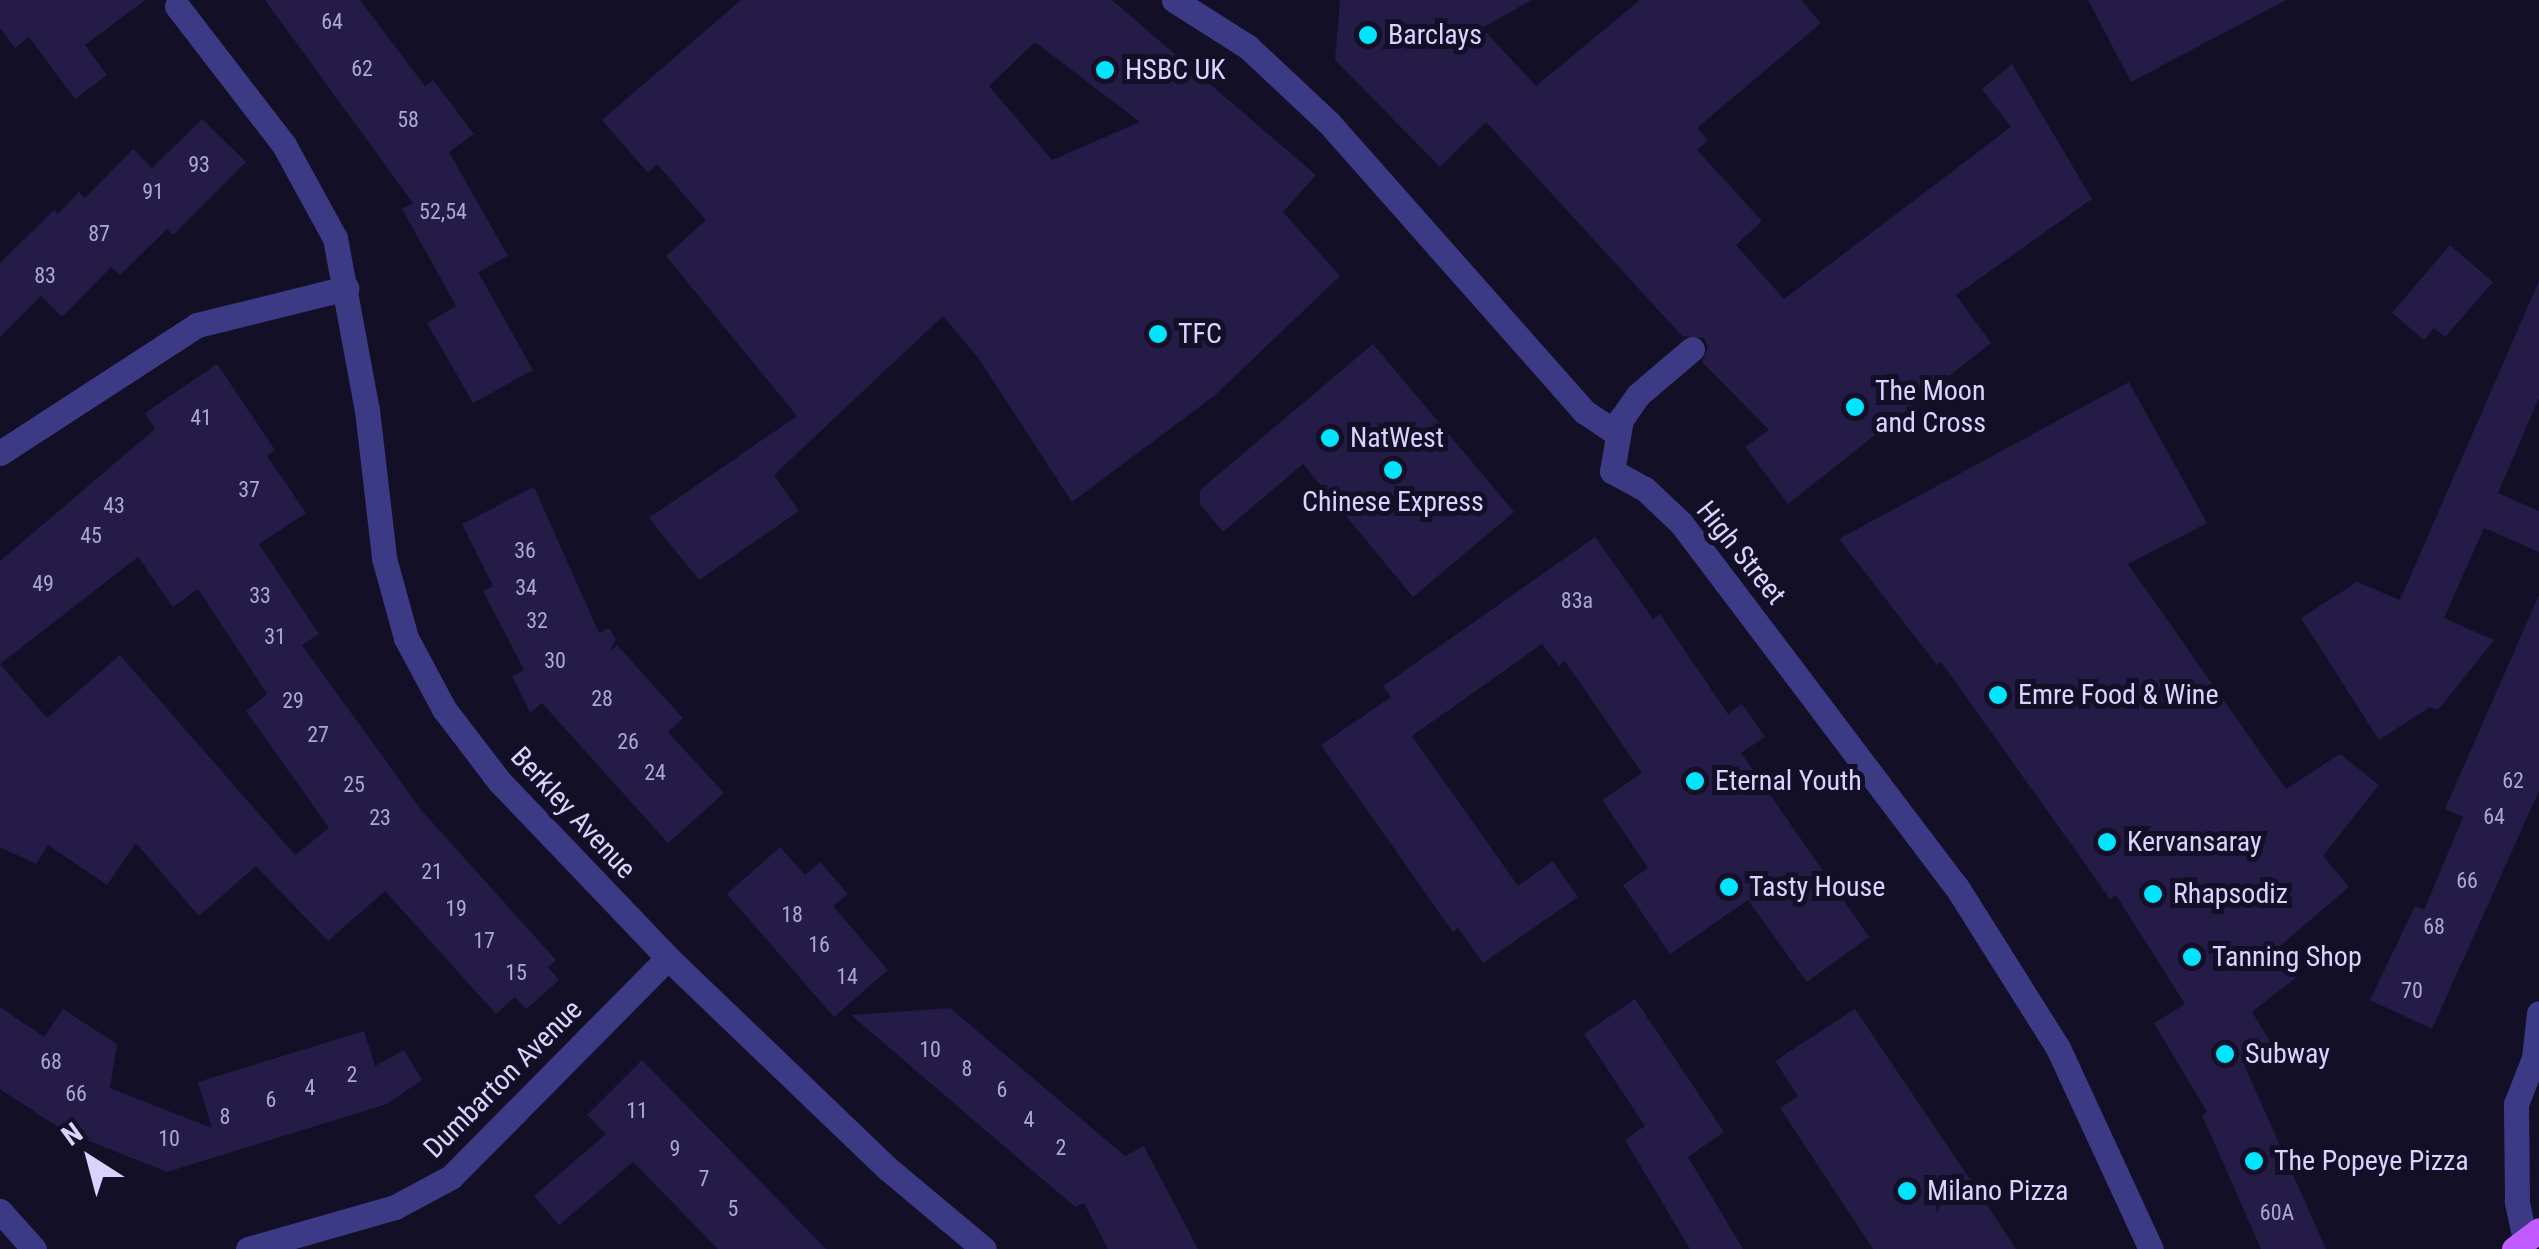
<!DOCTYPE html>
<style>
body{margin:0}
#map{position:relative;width:2539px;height:1249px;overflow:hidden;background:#130f26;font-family:"Roboto Condensed",sans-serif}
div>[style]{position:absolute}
.building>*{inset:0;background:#241b47}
.street>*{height:25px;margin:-12.5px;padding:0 12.5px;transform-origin:12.5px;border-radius:12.5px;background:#3d3a85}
.primary>*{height:25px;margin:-12.5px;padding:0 12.5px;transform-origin:12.5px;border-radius:12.5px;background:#c25bff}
.dots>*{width:28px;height:28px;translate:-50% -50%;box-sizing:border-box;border:5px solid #130f26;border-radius:50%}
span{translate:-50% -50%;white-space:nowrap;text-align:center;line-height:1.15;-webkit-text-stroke:10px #130f26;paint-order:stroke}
.number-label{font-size:22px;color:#aca6d1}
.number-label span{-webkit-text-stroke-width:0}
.poi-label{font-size:28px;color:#d9d4ff}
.left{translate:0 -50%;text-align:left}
.street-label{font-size:28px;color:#d9d4ff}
.north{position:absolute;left:40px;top:1109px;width:100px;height:100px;-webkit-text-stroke:8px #130f26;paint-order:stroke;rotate:324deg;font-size:28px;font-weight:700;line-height:40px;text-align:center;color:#d9d4ff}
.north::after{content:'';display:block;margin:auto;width:35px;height:45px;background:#d9d4ff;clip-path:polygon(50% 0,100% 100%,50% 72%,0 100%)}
</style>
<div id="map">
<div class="building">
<div style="clip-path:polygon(0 0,145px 0,85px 45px,107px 75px,75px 99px,29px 37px,15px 48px,0 28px)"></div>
<div style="clip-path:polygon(265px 0,360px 0,425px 86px,433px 80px,474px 134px,449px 152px,508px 256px,478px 272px,533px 370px,473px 403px,427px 323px,456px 306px,402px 209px,413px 203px)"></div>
<div style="clip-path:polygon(evenodd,741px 0,1112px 0,1316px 175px,1283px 212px,1340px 276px,1214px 396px,1072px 502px,979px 359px,943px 316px,774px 475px,799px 511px,699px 580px,649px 518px,797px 416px,666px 256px,706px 220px,657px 164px,648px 173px,602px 120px,741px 0,1035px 42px,1140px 122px,1052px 160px,989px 86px,1035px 42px)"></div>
<div style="clip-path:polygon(1340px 0,1532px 0,1482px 28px,1536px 86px,1640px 0,1801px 0,1821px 23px,1697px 128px,1708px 140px,1697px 150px,1762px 221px,1736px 245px,1784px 299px,2011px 127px,1982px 89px,2012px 64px,2092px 199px,1956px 295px,1991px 343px,1788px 504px,1745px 447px,1769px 430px,1702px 362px,1708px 347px,1704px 338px,1682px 336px,1486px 122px,1440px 167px,1335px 60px)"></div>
<div style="clip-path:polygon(2088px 0,2286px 0,2131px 82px)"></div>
<div style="clip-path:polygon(202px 119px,246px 162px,173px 235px,167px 229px,120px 275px,111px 267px,62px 317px,41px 296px,0 337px,0 263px,54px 210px,58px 214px,79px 192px,85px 198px,133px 149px,152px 168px)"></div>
<div style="clip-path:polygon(2450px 245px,2493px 282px,2445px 337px,2434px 328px,2424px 340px,2392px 313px)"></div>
<div style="clip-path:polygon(2539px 281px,2539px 398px,2498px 493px,2539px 511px,2539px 552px,2484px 528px,2444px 618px,2494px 640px,2438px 710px,2430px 707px,2379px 740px,2301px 618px,2357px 582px,2400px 600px)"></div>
<div style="clip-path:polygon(1373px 344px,1514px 512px,1413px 597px,1303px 464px,1223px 532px,1200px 504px,1200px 490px)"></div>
<div style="clip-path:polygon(evenodd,217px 364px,275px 450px,267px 456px,306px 513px,259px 544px,319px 634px,302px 645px,422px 811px,556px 960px,548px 967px,559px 980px,526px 1009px,515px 997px,496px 1014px,385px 891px,328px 941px,256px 866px,199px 916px,136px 843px,107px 885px,48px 845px,36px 864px,0 847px,0 561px,155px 429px,145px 413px,217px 364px,138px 557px,173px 607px,198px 589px,267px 694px,246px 711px,329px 828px,295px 855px,120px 655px,47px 718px,0 664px,138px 557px)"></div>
<div style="clip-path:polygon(2129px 382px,2207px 523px,2128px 564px,2286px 789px,2340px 754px,2379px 785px,2323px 856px,2349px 887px,2280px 946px,2298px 976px,2252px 1012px,2275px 1049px,2245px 1067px,2326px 1249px,2261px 1249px,2202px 1115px,2207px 1112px,2154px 1023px,2185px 1004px,2116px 895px,2110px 899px,1941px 662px,1937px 665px,1839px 539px)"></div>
<div style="clip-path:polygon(534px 487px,599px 633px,609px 628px,616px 639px,609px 653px,617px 645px,683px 718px,668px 732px,724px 793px,668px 843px,542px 703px,530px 713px,512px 676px,524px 670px,483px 591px,493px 586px,462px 524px)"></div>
<div style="clip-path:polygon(1595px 537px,1653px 619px,1660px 614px,1728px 714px,1742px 704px,1765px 737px,1741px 753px,1869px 937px,1807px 982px,1748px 900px,1670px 954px,1623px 885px,1648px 868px,1602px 800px,1642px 773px,1565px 661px,1559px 666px,1542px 644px,1412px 736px,1518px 886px,1553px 861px,1578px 897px,1483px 963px,1458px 928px,1453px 932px,1321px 745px,1391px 697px,1383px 686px)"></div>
<div style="clip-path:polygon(2539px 595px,2539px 791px,2432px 1029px,2370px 1000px,2415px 906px,2424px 910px,2463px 817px,2445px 809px)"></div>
<div style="clip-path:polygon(780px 847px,805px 875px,820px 862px,848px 894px,833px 906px,888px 970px,834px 1017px,727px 894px)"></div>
<div style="clip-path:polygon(1635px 999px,1724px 1132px,1688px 1157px,1743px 1249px,1690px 1249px,1625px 1140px,1645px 1126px,1584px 1034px)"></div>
<div style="clip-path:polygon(0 1007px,44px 1037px,63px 1009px,117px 1044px,110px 1088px,212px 1128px,198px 1082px,364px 1031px,375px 1066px,404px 1050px,422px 1080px,387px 1104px,167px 1172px,64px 1131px,0 1089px)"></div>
<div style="clip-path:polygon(950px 1008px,1125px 1156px,1144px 1146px,1198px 1249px,1108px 1249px,1084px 1203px,1075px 1207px,851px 1015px)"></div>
<div style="clip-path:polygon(1855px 1009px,1984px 1200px,2016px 1249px,1873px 1249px,1780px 1108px,1798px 1096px,1775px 1061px)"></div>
<div style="clip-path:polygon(642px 1060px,717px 1137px,826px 1249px,718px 1249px,633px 1162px,559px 1225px,534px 1196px,606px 1134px,587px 1115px)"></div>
</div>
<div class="street">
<div style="left:1174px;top:0;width:88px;rotate:32.4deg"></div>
<div style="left:1248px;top:47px;width:111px;rotate:43.2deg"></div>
<div style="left:1329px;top:123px;width:386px;rotate:48.5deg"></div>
<div style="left:1585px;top:412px;width:36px;rotate:34deg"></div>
<div style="left:177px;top:6px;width:175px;rotate:52.4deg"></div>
<div style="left:284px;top:145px;width:106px;rotate:61.3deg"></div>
<div style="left:335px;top:238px;width:175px;rotate:79.5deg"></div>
<div style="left:367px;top:410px;width:149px;rotate:83.4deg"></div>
<div style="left:384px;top:558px;width:83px;rotate:74.6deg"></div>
<div style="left:406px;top:638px;width:81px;rotate:61.8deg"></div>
<div style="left:444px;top:709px;width:91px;rotate:52.6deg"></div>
<div style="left:499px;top:781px;width:245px;rotate:46.3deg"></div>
<div style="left:668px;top:958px;width:303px;rotate:43.8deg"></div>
<div style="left:887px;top:1168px;width:126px;rotate:39.9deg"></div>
<div style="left:1692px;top:349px;width:71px;rotate:139.6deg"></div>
<div style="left:1638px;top:395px;width:29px;rotate:125deg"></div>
<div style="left:1621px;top:419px;width:53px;rotate:99.8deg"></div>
<div style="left:1612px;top:471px;width:38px;rotate:29deg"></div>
<div style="left:1645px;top:489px;width:50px;rotate:43.4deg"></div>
<div style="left:1681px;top:523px;width:455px;rotate:52.9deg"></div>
<div style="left:1956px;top:886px;width:191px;rotate:57.8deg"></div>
<div style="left:2058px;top:1048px;width:221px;rotate:65.2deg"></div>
<div style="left:0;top:453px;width:235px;rotate:-33deg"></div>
<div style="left:197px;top:325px;width:154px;rotate:-13.9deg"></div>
<div style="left:0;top:1211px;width:51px;rotate:48.2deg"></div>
<div style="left:2525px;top:1240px;width:40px;rotate:-102deg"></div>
<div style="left:2517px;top:1201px;width:97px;rotate:-90.6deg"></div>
<div style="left:2516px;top:1104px;width:49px;rotate:-68.6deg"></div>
<div style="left:2534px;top:1058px;width:45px;rotate:-83.7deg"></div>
<div style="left:248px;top:1249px;width:153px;rotate:-15.9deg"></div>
<div style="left:395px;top:1207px;width:64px;rotate:-28.2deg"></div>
<div style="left:451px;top:1177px;width:308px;rotate:-45.3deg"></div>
</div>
<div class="primary">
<div style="left:2514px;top:1249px;width:31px;rotate:-37deg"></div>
</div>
<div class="dots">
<div style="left:1368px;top:35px;background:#00e5ff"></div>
<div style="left:1105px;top:70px;background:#00e5ff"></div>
<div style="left:1158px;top:334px;background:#00e5ff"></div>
<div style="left:1855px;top:407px;background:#00e5ff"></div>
<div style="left:1330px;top:438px;background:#00e5ff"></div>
<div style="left:1393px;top:470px;background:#00e5ff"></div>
<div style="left:1998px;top:695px;background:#00e5ff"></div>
<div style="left:1695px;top:781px;background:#00e5ff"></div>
<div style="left:2107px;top:842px;background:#00e5ff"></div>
<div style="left:1729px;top:887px;background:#00e5ff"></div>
<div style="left:2153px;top:894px;background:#00e5ff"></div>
<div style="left:2192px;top:957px;background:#00e5ff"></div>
<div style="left:2225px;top:1054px;background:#00e5ff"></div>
<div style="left:2254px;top:1161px;background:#00e5ff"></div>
<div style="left:1907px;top:1191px;background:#00e5ff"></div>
</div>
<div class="number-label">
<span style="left:332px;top:22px">64</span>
<span style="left:362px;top:69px">62</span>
<span style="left:408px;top:120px">58</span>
<span style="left:199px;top:165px">93</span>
<span style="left:153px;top:192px">91</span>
<span style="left:443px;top:212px">52,54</span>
<span style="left:99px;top:234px">87</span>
<span style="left:45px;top:276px">83</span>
<span style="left:201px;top:418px">41</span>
<span style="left:249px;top:490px">37</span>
<span style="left:114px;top:506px">43</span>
<span style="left:91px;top:536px">45</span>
<span style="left:525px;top:551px">36</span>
<span style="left:43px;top:584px">49</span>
<span style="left:526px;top:588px">34</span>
<span style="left:260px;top:596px">33</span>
<span style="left:1577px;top:601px">83a</span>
<span style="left:537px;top:621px">32</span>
<span style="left:275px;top:637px">31</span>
<span style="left:555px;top:661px">30</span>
<span style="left:602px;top:699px">28</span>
<span style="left:293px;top:701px">29</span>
<span style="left:318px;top:735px">27</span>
<span style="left:628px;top:742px">26</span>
<span style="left:655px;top:773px">24</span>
<span style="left:2513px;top:781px">62</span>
<span style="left:354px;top:785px">25</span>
<span style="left:2494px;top:817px">64</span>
<span style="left:380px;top:818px">23</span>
<span style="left:432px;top:872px">21</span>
<span style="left:2467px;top:881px">66</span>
<span style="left:456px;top:909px">19</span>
<span style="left:792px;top:915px">18</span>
<span style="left:2434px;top:927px">68</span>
<span style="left:484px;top:941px">17</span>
<span style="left:819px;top:945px">16</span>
<span style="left:516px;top:973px">15</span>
<span style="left:847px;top:977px">14</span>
<span style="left:2412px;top:991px">70</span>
<span style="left:930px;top:1050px">10</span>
<span style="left:51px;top:1062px">68</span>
<span style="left:967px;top:1069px">8</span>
<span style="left:352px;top:1075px">2</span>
<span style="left:310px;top:1088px">4</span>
<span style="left:1002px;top:1090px">6</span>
<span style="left:76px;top:1094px">66</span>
<span style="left:271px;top:1100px">6</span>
<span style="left:637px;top:1111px">11</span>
<span style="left:225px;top:1117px">8</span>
<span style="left:1029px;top:1120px">4</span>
<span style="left:169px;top:1139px">10</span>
<span style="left:1061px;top:1148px">2</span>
<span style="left:675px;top:1149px">9</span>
<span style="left:704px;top:1179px">7</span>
<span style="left:733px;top:1209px">5</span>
<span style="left:2277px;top:1213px">60A</span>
</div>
<div class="poi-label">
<span class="left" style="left:1388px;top:35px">Barclays</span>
<span class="left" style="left:1125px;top:70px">HSBC UK</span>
<span class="left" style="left:1178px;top:334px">TFC</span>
<span class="left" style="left:1875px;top:407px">The Moon<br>and Cross</span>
<span class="left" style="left:1350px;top:438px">NatWest</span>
<span style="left:1393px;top:502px">Chinese Express</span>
<span class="left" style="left:2018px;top:695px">Emre Food &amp; Wine</span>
<span class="left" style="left:1715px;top:781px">Eternal Youth</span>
<span class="left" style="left:2127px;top:842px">Kervansaray</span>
<span class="left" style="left:1749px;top:887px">Tasty House</span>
<span class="left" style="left:2173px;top:894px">Rhapsodiz</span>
<span class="left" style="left:2212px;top:957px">Tanning Shop</span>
<span class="left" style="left:2245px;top:1054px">Subway</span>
<span class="left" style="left:2274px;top:1161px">The Popeye Pizza</span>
<span class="left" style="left:1927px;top:1191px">Milano Pizza</span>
</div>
<div class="street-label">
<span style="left:1741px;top:553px;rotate:51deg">High Street</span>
<span style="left:573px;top:813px;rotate:47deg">Berkley Avenue</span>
<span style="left:503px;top:1079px;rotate:-45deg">Dumbarton Avenue</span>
</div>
<div class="north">N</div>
</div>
